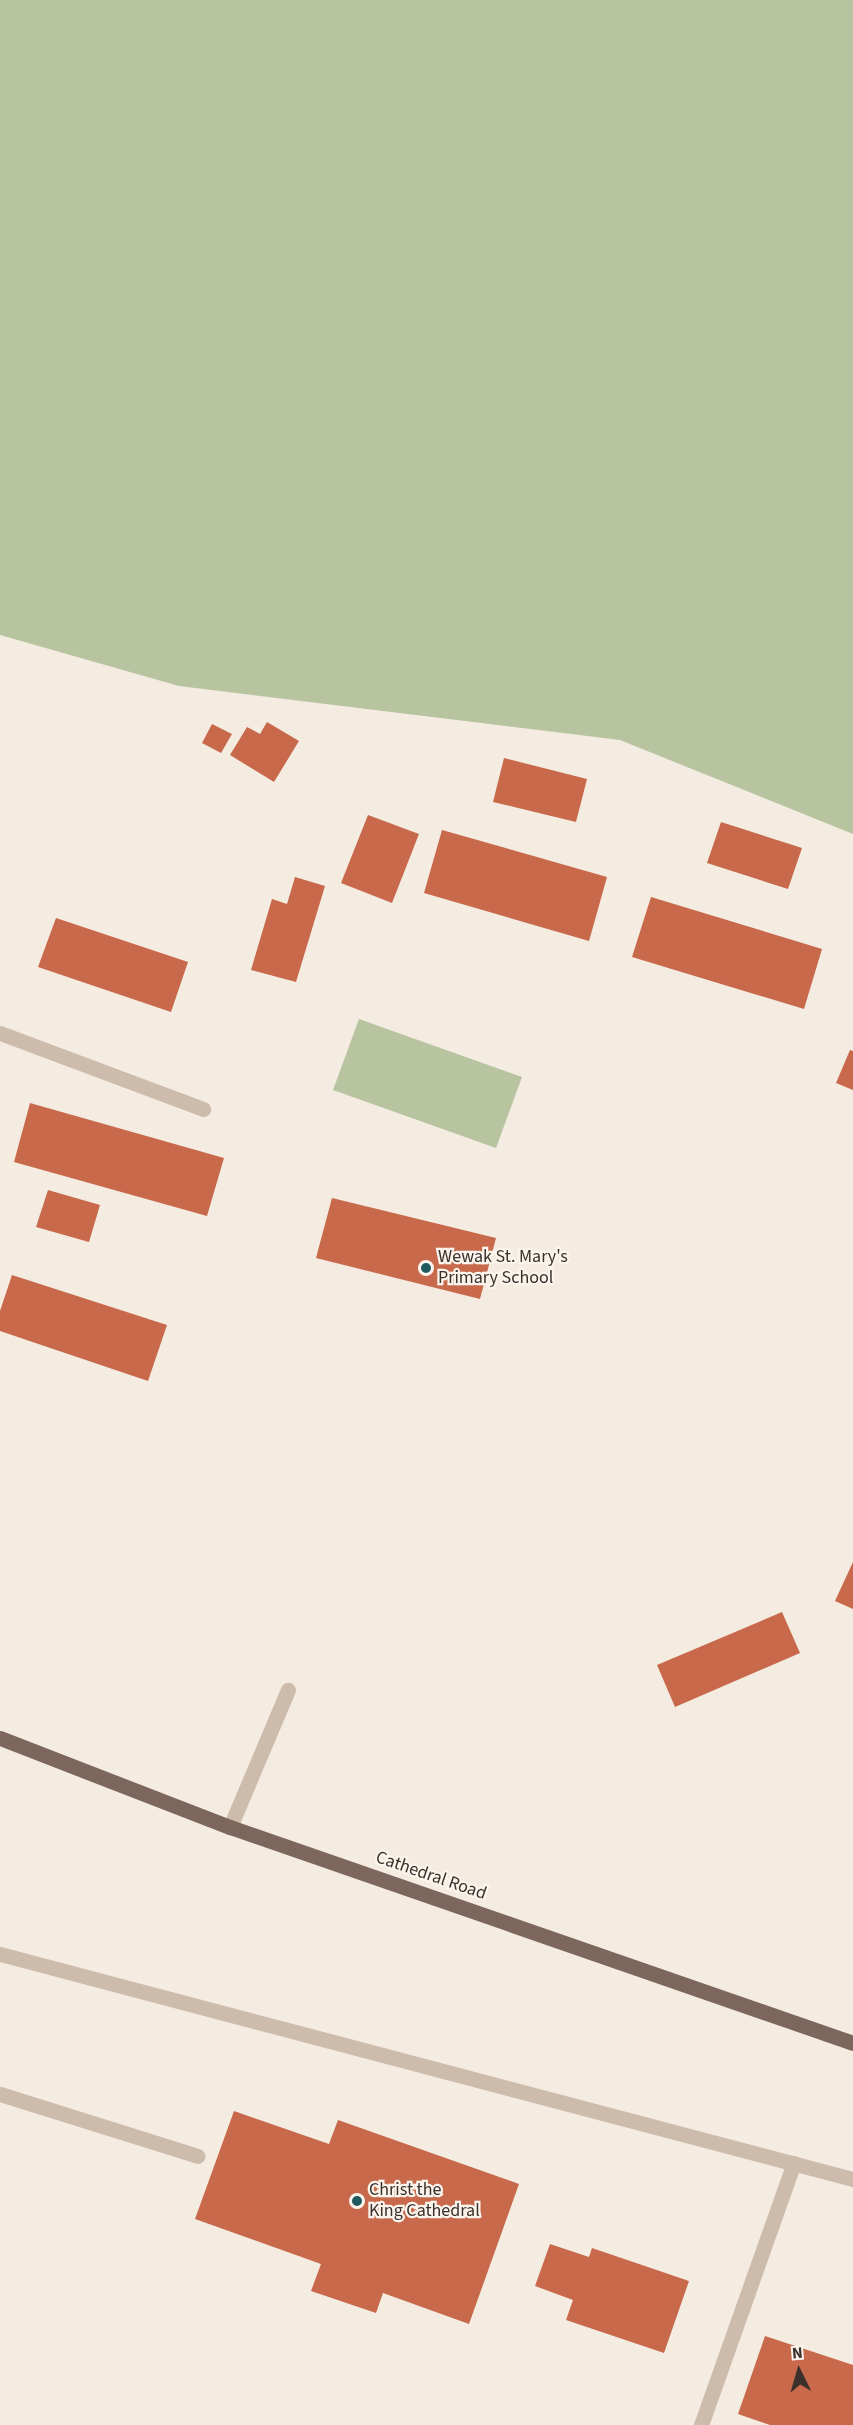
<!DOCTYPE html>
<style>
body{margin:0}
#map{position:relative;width:853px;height:2425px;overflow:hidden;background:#f4ebe1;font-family:"Source Sans 3",sans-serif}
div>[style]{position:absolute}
.green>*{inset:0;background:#b8c4a0}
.building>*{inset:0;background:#c8694b}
.minor>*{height:15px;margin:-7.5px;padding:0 7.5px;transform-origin:7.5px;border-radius:7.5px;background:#cdbbac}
.major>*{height:15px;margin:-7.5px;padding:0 7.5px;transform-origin:7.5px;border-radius:7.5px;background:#7d675c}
.dots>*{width:16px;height:16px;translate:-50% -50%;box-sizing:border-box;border:3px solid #fbf5ee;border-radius:50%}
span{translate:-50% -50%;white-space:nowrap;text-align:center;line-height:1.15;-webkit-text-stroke:4.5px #fbf5ee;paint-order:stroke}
.poi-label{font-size:18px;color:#3b302b}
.left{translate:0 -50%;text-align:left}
.street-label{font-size:18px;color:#3b302b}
.north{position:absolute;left:769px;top:2341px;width:60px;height:60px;-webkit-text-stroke:4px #fbf5ee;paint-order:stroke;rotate:355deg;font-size:16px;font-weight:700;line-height:24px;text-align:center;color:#3b302b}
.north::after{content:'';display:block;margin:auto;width:21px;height:27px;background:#3b302b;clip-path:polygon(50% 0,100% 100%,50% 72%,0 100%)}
</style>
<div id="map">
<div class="green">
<div style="clip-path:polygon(0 0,853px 0,853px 834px,620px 740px,179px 686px,0 635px)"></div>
<div style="clip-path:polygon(359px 1019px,522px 1077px,496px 1148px,333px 1090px)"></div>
</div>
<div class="building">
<div style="clip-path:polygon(267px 722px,299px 741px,274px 782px,230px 755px,247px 727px,260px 734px)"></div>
<div style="clip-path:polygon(212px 724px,232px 734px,221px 753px,202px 743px)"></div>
<div style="clip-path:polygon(504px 758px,587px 779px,576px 822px,493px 802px)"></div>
<div style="clip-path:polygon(368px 815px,419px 834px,392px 903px,341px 883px)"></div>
<div style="clip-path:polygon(721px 822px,802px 848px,788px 889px,707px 863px)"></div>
<div style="clip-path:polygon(442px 830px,607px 877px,589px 941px,424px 893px)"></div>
<div style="clip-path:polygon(295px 877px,325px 886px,296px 982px,251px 970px,272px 899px,287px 904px)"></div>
<div style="clip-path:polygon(651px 897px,822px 949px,804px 1009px,632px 957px)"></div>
<div style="clip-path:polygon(56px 918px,188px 962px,171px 1012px,38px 967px)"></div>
<div style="clip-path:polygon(850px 1050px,853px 1051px,853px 1090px,836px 1083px)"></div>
<div style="clip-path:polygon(30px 1103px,224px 1158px,207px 1216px,14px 1162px)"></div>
<div style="clip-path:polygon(48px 1190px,100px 1205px,89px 1242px,36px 1227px)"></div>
<div style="clip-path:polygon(332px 1198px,496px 1238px,480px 1299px,316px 1258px)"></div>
<div style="clip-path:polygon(12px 1275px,167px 1325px,148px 1381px,0 1331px,0 1311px)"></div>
<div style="clip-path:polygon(853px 1562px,853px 1609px,835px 1601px)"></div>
<div style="clip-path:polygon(782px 1612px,800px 1653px,675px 1707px,657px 1665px)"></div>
<div style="clip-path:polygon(234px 2111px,329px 2144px,338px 2120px,519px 2184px,469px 2324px,383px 2293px,376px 2313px,311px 2291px,321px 2264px,195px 2219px)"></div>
<div style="clip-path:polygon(550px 2244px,589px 2257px,592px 2248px,689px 2281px,664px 2353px,566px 2320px,573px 2300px,535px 2286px)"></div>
<div style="clip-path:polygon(765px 2336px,853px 2365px,853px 2425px,770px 2425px,738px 2414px)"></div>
</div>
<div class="minor">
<div style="left:0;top:1033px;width:217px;rotate:20.5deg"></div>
<div style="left:230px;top:1827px;width:149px;rotate:-67.1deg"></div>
<div style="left:0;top:1954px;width:882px;rotate:14.78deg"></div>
<div style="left:0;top:2094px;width:207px;rotate:17.4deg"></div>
<div style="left:701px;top:2425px;width:278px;rotate:-70.5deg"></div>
</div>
<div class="major">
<div style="left:0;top:1738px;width:247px;rotate:21.2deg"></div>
<div style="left:230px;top:1827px;width:659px;rotate:19.12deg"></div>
</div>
<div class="dots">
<div style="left:426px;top:1268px;background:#1f5a5e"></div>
<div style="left:357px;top:2201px;background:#1f5a5e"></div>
</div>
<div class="poi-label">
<span class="left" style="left:438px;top:1268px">Wewak St. Mary's<br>Primary School</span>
<span class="left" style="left:369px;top:2201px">Christ the<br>King Cathedral</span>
</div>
<div class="street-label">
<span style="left:431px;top:1876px;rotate:19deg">Cathedral Road</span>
</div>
<div class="north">N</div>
</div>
